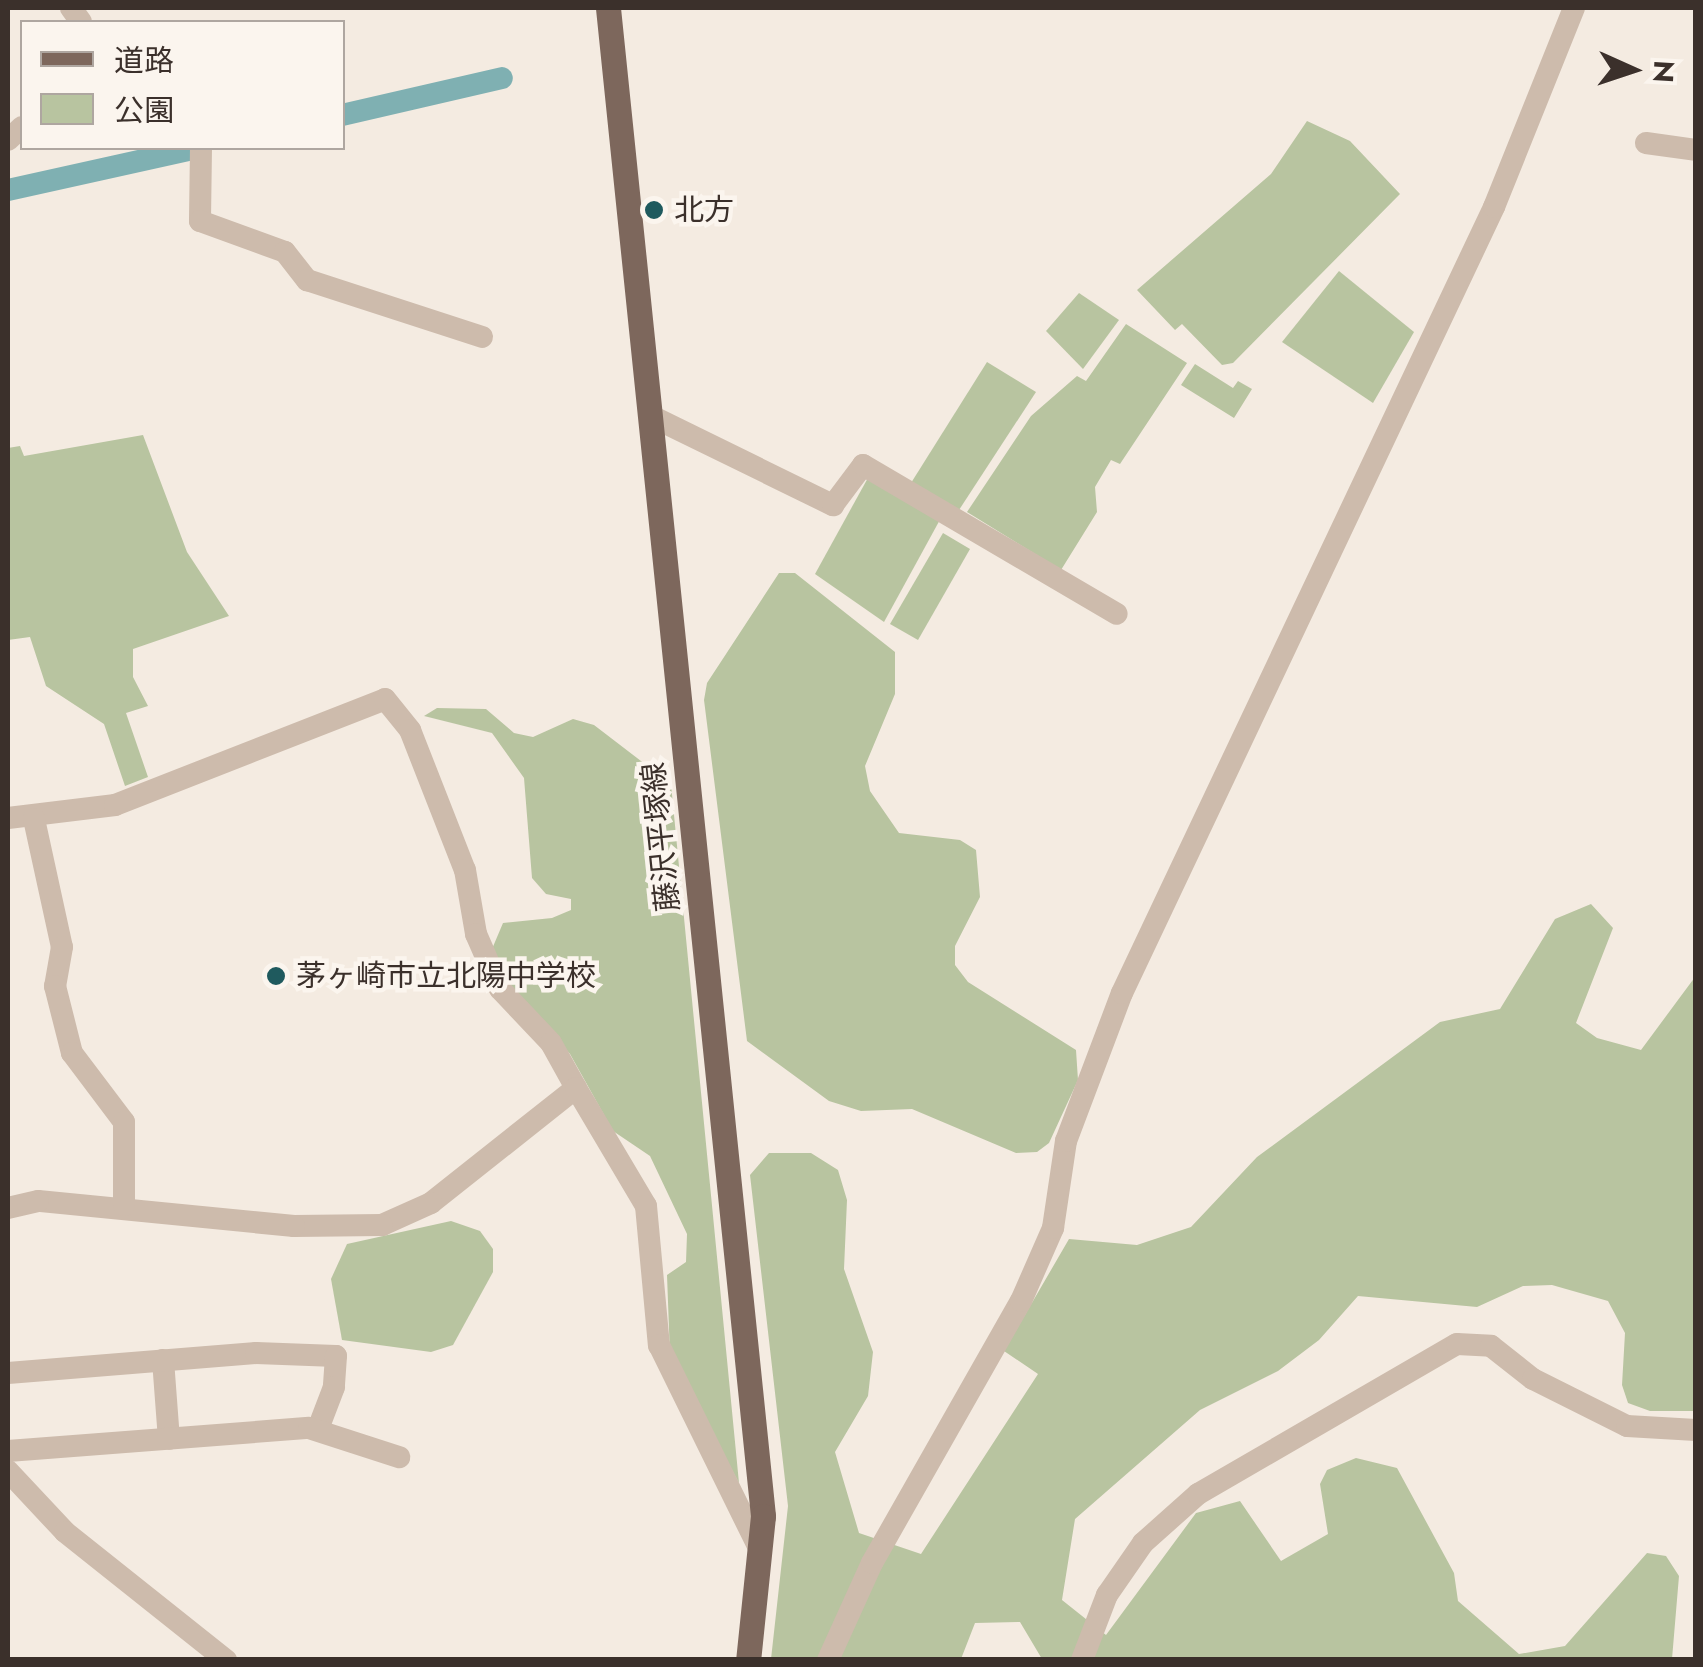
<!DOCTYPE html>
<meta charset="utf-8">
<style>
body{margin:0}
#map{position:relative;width:1703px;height:1667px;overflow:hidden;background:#f4ebe1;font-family:Jost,"Noto Sans JP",sans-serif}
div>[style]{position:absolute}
.green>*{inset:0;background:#b8c4a0}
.canal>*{height:22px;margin:-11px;padding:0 11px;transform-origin:11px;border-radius:11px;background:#7fb0b2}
.minor>*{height:22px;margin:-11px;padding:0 11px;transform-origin:11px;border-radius:11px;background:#cdbbac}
.primary>*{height:25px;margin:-12.5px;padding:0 12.5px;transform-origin:12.5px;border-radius:12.5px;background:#7d675c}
.dots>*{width:28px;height:28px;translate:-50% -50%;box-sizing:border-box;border:5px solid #fbf5ee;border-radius:50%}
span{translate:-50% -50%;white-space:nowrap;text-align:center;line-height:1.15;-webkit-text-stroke:9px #fbf5ee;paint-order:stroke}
.poi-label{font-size:30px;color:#3b302b}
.left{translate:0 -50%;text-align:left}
.street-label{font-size:30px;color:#3b302b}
.frame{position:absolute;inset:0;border:10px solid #3b302b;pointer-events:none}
.legend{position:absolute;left:20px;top:20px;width:325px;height:130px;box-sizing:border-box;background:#fbf5ee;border:2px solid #aea6a0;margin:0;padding:12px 18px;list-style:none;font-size:30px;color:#3b302b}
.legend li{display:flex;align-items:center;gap:20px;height:50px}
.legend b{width:50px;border:2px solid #aea6a0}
.north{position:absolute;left:1583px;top:20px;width:100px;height:100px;-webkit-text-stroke:8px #fbf5ee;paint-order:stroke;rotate:93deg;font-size:28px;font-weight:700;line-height:40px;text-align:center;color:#3b302b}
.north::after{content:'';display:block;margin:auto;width:35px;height:45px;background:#3b302b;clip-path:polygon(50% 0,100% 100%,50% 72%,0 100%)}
</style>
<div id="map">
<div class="green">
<div style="clip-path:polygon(1307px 121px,1350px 141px,1400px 194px,1233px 363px,1222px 365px,1182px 324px,1175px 330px,1137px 290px,1271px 174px)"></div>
<div style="clip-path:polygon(1339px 271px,1414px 332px,1373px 403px,1282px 342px)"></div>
<div style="clip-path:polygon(1079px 293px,1119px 320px,1083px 369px,1046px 331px)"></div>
<div style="clip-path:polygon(1126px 324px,1187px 363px,1120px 464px,1111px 460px,1095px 487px,1097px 512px,1061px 570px,967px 512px,1031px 416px,1077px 376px,1086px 381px)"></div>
<div style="clip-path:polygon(987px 362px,1036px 392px,959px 510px,911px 483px)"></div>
<div style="clip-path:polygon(1195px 364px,1233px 388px,1238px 381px,1252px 389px,1234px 418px,1181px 385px)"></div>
<div style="clip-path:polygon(143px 435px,187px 552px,229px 616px,133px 649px,133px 677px,148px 706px,126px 713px,148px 777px,125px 786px,104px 724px,46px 686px,30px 637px,8px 640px,8px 448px,20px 446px,24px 456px)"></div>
<div style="clip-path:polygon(869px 476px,942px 516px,884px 622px,815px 574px)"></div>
<div style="clip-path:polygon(943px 533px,970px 549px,918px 640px,890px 624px)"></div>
<div style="clip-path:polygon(779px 573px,795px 573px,895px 652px,895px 694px,865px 766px,870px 791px,899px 833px,960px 840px,976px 850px,980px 897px,955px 946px,955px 965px,968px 982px,1076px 1050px,1078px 1080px,1049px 1143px,1037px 1152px,1016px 1153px,912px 1109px,861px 1111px,829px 1101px,747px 1041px,704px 700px,707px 683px)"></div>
<div style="clip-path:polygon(437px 708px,486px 709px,514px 733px,533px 737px,573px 719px,594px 725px,671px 784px,739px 1483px,670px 1356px,667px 1275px,686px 1262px,687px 1234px,650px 1156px,613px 1131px,570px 1054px,501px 974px,492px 949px,503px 923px,552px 918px,571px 910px,571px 899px,546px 894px,532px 878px,524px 778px,492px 733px,424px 716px)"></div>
<div style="clip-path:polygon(1591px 904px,1613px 928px,1576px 1023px,1597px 1038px,1641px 1050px,1695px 977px,1695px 1411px,1650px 1411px,1628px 1403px,1622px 1385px,1625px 1333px,1608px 1301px,1552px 1285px,1523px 1286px,1477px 1307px,1358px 1296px,1319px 1340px,1278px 1371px,1200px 1410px,1075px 1519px,1062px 1600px,1106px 1635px,1196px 1513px,1240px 1501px,1281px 1561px,1328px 1534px,1320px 1484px,1327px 1470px,1356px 1458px,1397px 1468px,1454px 1573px,1458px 1601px,1519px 1654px,1565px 1646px,1647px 1553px,1666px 1556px,1679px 1576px,1672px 1659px,1042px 1659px,1020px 1622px,975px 1623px,961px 1659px,771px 1659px,788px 1506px,750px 1175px,769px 1153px,811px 1153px,838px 1170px,847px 1200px,844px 1269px,873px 1352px,868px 1396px,835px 1452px,859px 1533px,921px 1554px,1038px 1374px,1004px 1351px,1069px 1239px,1137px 1245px,1191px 1227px,1257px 1157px,1440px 1022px,1500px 1009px,1555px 919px)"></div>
<div style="clip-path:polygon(451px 1221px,480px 1231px,493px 1249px,493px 1272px,453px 1345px,431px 1352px,342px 1340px,331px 1279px,347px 1244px)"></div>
</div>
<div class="canal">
<div style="left:342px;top:115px;width:164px;rotate:-13deg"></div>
<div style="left:8px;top:190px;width:194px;rotate:-12.5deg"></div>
</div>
<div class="minor">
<div style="left:71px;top:8px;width:17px;rotate:54deg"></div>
<div style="left:8px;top:140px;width:19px;rotate:-43deg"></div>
<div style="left:1646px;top:143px;width:50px;rotate:8deg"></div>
<div style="left:201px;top:148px;width:73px;rotate:90.8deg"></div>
<div style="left:200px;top:221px;width:90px;rotate:20deg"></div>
<div style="left:285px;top:252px;width:36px;rotate:52deg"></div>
<div style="left:307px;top:280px;width:184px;rotate:18deg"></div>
<div style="left:651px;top:416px;width:203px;rotate:26.1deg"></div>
<div style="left:833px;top:505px;width:50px;rotate:-53.1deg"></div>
<div style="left:863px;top:465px;width:294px;rotate:30.4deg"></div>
<div style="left:8px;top:818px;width:108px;rotate:-6.9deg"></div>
<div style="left:115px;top:805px;width:290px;rotate:-21.4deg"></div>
<div style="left:385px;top:699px;width:40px;rotate:51deg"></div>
<div style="left:410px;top:730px;width:150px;rotate:68.6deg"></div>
<div style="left:465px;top:870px;width:65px;rotate:80.2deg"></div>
<div style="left:476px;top:934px;width:60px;rotate:66.4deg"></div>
<div style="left:500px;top:989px;width:74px;rotate:46.6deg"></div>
<div style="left:551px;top:1043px;width:51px;rotate:60.9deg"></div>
<div style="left:576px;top:1088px;width:185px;rotate:141.6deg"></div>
<div style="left:431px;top:1203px;width:54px;rotate:155.8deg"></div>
<div style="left:382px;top:1225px;width:88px;rotate:179.3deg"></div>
<div style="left:294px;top:1226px;width:257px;rotate:-174.4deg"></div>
<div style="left:38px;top:1201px;width:31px;rotate:167deg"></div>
<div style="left:34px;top:819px;width:131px;rotate:77.7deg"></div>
<div style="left:62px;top:947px;width:40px;rotate:100deg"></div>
<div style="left:55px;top:986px;width:69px;rotate:75.8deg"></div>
<div style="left:72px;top:1053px;width:86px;rotate:53deg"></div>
<div style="left:124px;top:1122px;width:83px;rotate:90deg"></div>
<div style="left:576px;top:1088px;width:137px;rotate:59.3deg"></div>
<div style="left:646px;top:1206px;width:140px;rotate:84.7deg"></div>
<div style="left:659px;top:1345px;width:231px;rotate:63.8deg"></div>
<div style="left:163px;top:1360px;width:79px;rotate:85.7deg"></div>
<div style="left:8px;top:1373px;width:249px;rotate:-4.6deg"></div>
<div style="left:256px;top:1353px;width:80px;rotate:2.1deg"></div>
<div style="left:336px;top:1356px;width:31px;rotate:94deg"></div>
<div style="left:334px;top:1387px;width:45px;rotate:110.9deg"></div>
<div style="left:8px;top:1451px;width:302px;rotate:-4.4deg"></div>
<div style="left:309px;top:1428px;width:95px;rotate:17.9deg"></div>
<div style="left:8px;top:1471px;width:83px;rotate:46.9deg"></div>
<div style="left:65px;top:1532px;width:206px;rotate:38.5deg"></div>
<div style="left:828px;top:1660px;width:107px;rotate:-65.6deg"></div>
<div style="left:872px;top:1563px;width:301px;rotate:-60.4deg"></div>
<div style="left:1021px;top:1301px;width:80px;rotate:-66.3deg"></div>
<div style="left:1053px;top:1228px;width:88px;rotate:-81.5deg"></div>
<div style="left:1066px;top:1141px;width:158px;rotate:-69.3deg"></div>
<div style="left:1122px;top:993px;width:870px;rotate:-64.67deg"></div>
<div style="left:1494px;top:207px;width:214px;rotate:-68.1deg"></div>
<div style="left:1082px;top:1660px;width:70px;rotate:-69deg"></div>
<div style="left:1107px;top:1595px;width:63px;rotate:-55.3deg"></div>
<div style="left:1143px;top:1543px;width:74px;rotate:-41.7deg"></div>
<div style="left:1198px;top:1494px;width:299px;rotate:-30.1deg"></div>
<div style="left:1457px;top:1344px;width:34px;rotate:3deg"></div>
<div style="left:1491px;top:1346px;width:53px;rotate:38.2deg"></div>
<div style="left:1533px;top:1379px;width:105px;rotate:26.6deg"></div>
<div style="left:1627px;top:1426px;width:69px;rotate:3.3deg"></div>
</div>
<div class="primary">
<div style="left:608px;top:8px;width:1516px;rotate:84.13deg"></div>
<div style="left:763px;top:1516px;width:145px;rotate:95.9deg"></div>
</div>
<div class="dots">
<div style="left:654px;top:210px;background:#1f5a5e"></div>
<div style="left:276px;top:976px;background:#1f5a5e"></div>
</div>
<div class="poi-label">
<span class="left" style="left:674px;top:210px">北方</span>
<span class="left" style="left:296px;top:976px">茅ヶ崎市立北陽中学校</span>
</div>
<div class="street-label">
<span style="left:661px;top:837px;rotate:-96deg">藤沢平塚線</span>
</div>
<div class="frame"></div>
<ul class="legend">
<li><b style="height:12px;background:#7d675c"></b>道路</li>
<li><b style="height:28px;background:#b8c4a0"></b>公園</li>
</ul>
<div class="north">N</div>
</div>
